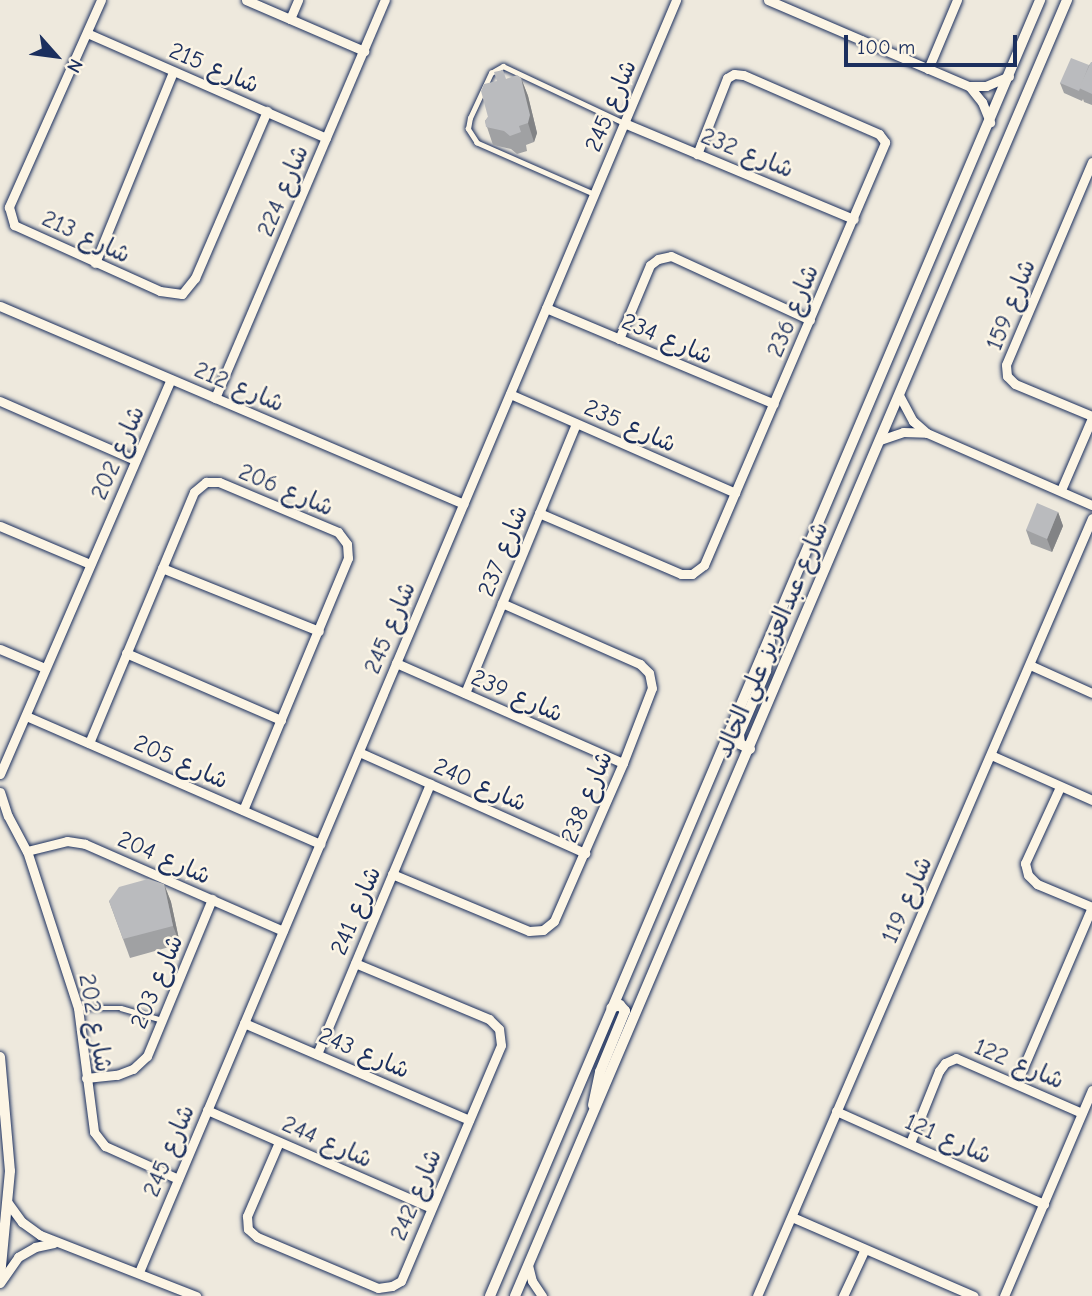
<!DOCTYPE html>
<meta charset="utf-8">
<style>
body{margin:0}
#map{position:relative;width:1092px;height:1296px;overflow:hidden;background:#eee9dd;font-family:"Comic Neue","Playpen Sans Arabic",sans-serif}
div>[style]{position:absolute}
.roads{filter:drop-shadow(0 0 2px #1b2f5e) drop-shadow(0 0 2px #1b2f5e)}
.service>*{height:4.5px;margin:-2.25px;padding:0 2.25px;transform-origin:2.25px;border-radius:2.25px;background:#fcf5e5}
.minor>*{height:9px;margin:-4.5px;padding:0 4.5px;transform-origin:4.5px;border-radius:4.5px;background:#fcf5e5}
.tertiary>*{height:10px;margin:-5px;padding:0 5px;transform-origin:5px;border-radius:5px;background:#fcf5e5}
.wall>*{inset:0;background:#a0a1a3}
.shaded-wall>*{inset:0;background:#828385}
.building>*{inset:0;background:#babbbe}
span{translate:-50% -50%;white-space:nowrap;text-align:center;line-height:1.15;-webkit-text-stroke:5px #fcf5e5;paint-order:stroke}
.street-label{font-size:24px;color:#1b2f5e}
.north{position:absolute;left:21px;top:21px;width:70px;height:70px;-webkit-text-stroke:5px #fcf5e5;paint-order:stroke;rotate:118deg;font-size:19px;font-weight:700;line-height:28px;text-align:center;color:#1b2f5e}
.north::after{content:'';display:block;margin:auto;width:24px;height:32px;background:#1b2f5e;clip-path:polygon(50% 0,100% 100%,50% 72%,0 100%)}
.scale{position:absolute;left:844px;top:35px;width:173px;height:32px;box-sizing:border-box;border:4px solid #1b2f5e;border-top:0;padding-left:9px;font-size:21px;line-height:24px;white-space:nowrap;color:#1b2f5e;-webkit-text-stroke:5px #fcf5e5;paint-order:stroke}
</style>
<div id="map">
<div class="roads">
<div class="service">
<div style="left:593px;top:194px;width:127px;rotate:-156.3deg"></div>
<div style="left:477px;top:143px;width:17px;rotate:-123deg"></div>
<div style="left:468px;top:129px;width:11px;rotate:-80deg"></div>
<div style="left:470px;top:118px;width:50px;rotate:-65deg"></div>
<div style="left:491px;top:73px;width:14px;rotate:-30deg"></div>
<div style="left:503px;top:66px;width:134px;rotate:25.2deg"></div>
<div style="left:79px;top:1008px;width:42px"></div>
<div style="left:121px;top:1008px;width:43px;rotate:16.3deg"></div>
</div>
<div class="minor">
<div style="left:101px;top:0;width:227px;rotate:114deg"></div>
<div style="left:9px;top:207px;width:19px;rotate:74deg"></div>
<div style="left:14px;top:225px;width:160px;rotate:24.3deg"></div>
<div style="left:160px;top:291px;width:22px;rotate:8deg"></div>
<div style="left:182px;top:294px;width:21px;rotate:-51deg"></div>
<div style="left:195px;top:278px;width:182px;rotate:-66.7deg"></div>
<div style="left:246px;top:0;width:129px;rotate:23.4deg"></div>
<div style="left:768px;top:0;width:219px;rotate:23.2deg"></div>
<div style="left:969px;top:86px;width:17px"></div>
<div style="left:986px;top:86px;width:25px;rotate:-23deg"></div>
<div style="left:290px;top:19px;width:21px;rotate:-67deg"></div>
<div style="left:87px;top:33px;width:261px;rotate:23.7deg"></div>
<div style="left:928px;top:69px;width:75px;rotate:-67.2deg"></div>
<div style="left:969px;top:86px;width:21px;rotate:51deg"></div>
<div style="left:982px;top:102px;width:22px;rotate:68deg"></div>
<div style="left:624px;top:123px;width:249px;rotate:22.7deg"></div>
<div style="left:1092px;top:162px;width:220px;rotate:113deg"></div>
<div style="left:1006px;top:365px;width:11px;rotate:85deg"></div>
<div style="left:1007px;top:376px;width:11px;rotate:45deg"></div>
<div style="left:1015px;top:384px;width:83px;rotate:22.6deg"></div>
<div style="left:95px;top:263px;width:206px;rotate:-67.8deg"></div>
<div style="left:0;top:306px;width:504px;rotate:23.11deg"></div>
<div style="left:546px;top:308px;width:247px;rotate:22.8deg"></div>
<div style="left:619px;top:339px;width:80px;rotate:-67.3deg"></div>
<div style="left:650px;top:265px;width:10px;rotate:-37deg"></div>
<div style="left:658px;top:259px;width:13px;rotate:-13deg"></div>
<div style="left:671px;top:256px;width:153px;rotate:24.7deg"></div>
<div style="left:510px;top:394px;width:246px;rotate:23.7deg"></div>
<div style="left:899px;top:395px;width:30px;rotate:62deg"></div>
<div style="left:913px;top:421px;width:18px;rotate:41deg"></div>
<div style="left:927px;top:433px;width:180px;rotate:23.6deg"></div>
<div style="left:215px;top:398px;width:433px;rotate:-66.9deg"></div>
<div style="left:0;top:401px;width:147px;rotate:23.6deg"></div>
<div style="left:880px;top:440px;width:24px;rotate:-19deg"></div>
<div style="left:903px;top:432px;width:23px;rotate:2deg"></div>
<div style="left:1061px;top:490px;width:78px;rotate:-66.7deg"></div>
<div style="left:539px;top:513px;width:155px;rotate:23.2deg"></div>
<div style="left:681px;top:574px;width:11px"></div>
<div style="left:692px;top:574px;width:15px;rotate:-37deg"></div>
<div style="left:704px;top:565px;width:460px;rotate:-66.8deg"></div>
<div style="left:885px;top:142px;width:10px;rotate:-127deg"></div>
<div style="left:879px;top:134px;width:148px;rotate:-156.5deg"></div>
<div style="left:743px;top:75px;width:9px;rotate:-174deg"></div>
<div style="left:734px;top:74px;width:8px;rotate:150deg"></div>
<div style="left:727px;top:78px;width:82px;rotate:111.5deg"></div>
<div style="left:0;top:526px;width:98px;rotate:22.9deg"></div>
<div style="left:162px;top:568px;width:169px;rotate:21.9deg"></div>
<div style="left:0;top:649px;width:49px;rotate:22.9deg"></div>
<div style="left:126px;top:653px;width:169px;rotate:23.4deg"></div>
<div style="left:396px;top:663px;width:248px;rotate:23.8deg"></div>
<div style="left:1030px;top:665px;width:68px;rotate:24.3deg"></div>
<div style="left:465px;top:693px;width:291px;rotate:-67.6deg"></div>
<div style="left:26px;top:716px;width:321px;rotate:23.5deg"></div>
<div style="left:89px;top:743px;width:272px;rotate:-67.3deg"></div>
<div style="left:194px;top:492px;width:16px;rotate:-40deg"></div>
<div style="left:206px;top:482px;width:13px"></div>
<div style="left:219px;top:482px;width:129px;rotate:22.8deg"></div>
<div style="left:338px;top:532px;width:15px;rotate:53deg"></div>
<div style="left:347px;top:544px;width:14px;rotate:86deg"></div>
<div style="left:348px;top:558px;width:273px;rotate:112.6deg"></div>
<div style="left:359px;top:752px;width:248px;rotate:24.1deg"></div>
<div style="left:991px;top:755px;width:111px;rotate:24deg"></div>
<div style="left:0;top:774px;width:430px;rotate:-66.6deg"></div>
<div style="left:1060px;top:787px;width:84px;rotate:114.7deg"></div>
<div style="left:1025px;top:863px;width:12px;rotate:76deg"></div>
<div style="left:1028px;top:875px;width:13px;rotate:45deg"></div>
<div style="left:1037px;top:884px;width:60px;rotate:22.7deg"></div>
<div style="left:0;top:792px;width:25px;rotate:72deg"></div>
<div style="left:8px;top:816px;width:40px;rotate:62deg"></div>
<div style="left:27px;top:851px;width:165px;rotate:72deg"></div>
<div style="left:78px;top:1008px;width:125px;rotate:82.6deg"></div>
<div style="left:94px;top:1132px;width:18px;rotate:52deg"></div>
<div style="left:105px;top:1146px;width:80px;rotate:24.3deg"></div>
<div style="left:27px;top:851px;width:41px;rotate:-14deg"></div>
<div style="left:67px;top:841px;width:18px;rotate:9deg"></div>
<div style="left:85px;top:844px;width:216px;rotate:23.7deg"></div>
<div style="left:392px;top:874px;width:148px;rotate:22.6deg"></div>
<div style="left:529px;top:931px;width:14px;rotate:-4deg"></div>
<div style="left:543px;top:930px;width:14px;rotate:-39deg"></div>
<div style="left:554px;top:921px;width:172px;rotate:-66.4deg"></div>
<div style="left:623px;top:763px;width:80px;rotate:-68.9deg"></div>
<div style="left:652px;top:688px;width:15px;rotate:-101deg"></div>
<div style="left:649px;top:673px;width:13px;rotate:-135deg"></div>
<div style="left:640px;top:664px;width:151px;rotate:-156.2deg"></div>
<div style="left:244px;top:1023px;width:245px;rotate:23.3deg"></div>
<div style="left:317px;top:1054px;width:293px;rotate:-67.3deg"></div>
<div style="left:86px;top:1078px;width:31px;rotate:-6deg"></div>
<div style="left:117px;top:1075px;width:17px;rotate:-21deg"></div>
<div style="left:133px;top:1069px;width:19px;rotate:-43deg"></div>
<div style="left:147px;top:1056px;width:170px;rotate:-67.5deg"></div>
<div style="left:1017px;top:1082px;width:190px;rotate:-66.8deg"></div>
<div style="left:207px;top:1110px;width:244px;rotate:23.6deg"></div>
<div style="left:836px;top:1111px;width:228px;rotate:24.1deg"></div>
<div style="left:279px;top:1142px;width:81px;rotate:113.4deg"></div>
<div style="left:247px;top:1216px;width:13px;rotate:86deg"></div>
<div style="left:248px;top:1229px;width:12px;rotate:42deg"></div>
<div style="left:257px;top:1237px;width:131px;rotate:22.9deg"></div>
<div style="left:378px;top:1288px;width:14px;rotate:-8deg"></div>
<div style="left:392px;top:1286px;width:10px;rotate:-29deg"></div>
<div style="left:401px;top:1281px;width:256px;rotate:-67deg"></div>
<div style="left:501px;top:1045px;width:16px;rotate:-97deg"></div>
<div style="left:499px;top:1029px;width:14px;rotate:-135deg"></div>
<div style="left:489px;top:1019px;width:145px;rotate:-157.3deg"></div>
<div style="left:910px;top:1143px;width:78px;rotate:-68.1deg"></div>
<div style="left:939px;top:1071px;width:10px;rotate:-53deg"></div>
<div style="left:945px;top:1063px;width:12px;rotate:-24deg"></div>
<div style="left:956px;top:1058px;width:137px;rotate:23.6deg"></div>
<div style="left:8px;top:1203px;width:24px;rotate:54deg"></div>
<div style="left:22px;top:1222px;width:22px;rotate:36deg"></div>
<div style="left:40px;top:1235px;width:168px;rotate:21.4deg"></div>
<div style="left:792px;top:1217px;width:198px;rotate:23.5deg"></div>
<div style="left:528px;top:1265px;width:16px;rotate:76deg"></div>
<div style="left:532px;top:1281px;width:18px;rotate:56deg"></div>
<div style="left:139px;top:1272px;width:1381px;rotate:-67.11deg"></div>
<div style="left:0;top:1283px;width:32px;rotate:-55deg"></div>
<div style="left:18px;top:1257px;width:20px;rotate:-30deg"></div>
<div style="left:35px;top:1247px;width:19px;rotate:-12deg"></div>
<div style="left:757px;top:1296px;width:847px;rotate:-66.7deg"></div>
<div style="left:843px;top:1296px;width:50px;rotate:-65deg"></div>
<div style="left:1004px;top:1296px;width:224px;rotate:-66.9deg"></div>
</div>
<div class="tertiary">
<div style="left:750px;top:749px;width:11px;rotate:-153deg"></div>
<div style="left:740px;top:744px;width:10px;rotate:-96deg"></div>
<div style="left:739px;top:734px;width:69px;rotate:-66.8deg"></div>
<div style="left:766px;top:671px;width:30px;rotate:-82deg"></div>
<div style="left:0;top:1057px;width:114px;rotate:85deg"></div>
<div style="left:10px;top:1171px;width:106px;rotate:95.4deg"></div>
<div style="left:593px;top:1105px;width:34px;rotate:-78deg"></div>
<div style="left:600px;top:1072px;width:66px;rotate:-67.7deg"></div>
<div style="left:625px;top:1011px;width:8px;rotate:-130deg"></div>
<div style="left:620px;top:1005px;width:9px;rotate:162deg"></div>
<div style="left:490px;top:1296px;width:1408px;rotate:-67deg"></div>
<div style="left:515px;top:1296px;width:1409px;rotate:-66.93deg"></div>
</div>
</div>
<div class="wall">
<div style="clip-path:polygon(1092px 62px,1092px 105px,1084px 102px,1083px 99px,1082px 101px,1064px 93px,1060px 83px,1089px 65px)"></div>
<div style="clip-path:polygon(521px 78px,528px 96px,537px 133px,534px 142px,526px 145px,527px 151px,517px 154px,511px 149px,493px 145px,485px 121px,488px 117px,506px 79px)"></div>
<div style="clip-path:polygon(1058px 512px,1063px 526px,1052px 552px,1031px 544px,1026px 530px)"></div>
<div style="clip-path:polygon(164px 884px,171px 902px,180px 944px,130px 958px,109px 901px)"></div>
</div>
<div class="shaded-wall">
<div style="clip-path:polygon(521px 78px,528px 96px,537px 133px,534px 142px,528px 123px)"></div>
<div style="clip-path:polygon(1058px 512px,1063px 526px,1052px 552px,1047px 539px)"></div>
<div style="clip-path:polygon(164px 884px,171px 902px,180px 944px,173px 926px)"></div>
</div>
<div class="building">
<div style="clip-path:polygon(1071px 58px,1089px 65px,1079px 91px,1060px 83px)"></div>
<div style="clip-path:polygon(1091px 62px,1092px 62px,1092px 94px,1079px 88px)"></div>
<div style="clip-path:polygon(503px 70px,506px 79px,517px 75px,521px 78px,530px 115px,528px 123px,519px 126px,521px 132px,510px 136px,504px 131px,486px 127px,485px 121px,488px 117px,481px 91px,484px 84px,497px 81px,494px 72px)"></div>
<div style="clip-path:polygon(1037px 503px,1058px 512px,1047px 539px,1026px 530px)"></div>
<div style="clip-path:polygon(148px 879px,164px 884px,173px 926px,123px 939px,109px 901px,119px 887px)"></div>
</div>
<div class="street-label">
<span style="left:214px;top:68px;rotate:23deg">شارع 215</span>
<span style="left:611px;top:106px;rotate:-67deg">شارع 245</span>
<span style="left:747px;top:153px;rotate:22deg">شارع 232</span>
<span style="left:283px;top:191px;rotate:-67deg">شارع 224</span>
<span style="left:86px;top:237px;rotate:25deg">شارع 213</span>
<span style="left:1011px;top:305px;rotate:-68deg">شارع 159</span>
<span style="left:793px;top:311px;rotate:-67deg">شارع 236</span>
<span style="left:667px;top:339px;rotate:23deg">شارع 234</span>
<span style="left:239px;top:387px;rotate:23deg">شارع 212</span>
<span style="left:630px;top:426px;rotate:24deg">شارع 235</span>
<span style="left:118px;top:453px;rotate:-66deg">شارع 202</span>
<span style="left:286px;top:490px;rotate:23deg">شارع 206</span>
<span style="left:503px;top:551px;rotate:-68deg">شارع 237</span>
<span style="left:390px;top:628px;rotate:-67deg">شارع 245</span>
<span style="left:772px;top:640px;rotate:-67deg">شارع عبدالعزيز علي الخالد</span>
<span style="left:517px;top:696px;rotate:24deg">شارع 239</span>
<span style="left:181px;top:762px;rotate:24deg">شارع 205</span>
<span style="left:480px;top:785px;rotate:24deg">شارع 240</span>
<span style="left:587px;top:797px;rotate:-67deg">شارع 238</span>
<span style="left:164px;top:858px;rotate:24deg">شارع 204</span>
<span style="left:907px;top:900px;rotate:-66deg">شارع 119</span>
<span style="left:356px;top:911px;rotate:-67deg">شارع 241</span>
<span style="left:157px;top:982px;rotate:-67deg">شارع 203</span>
<span style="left:95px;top:1023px;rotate:80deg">شارع 202</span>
<span style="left:364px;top:1053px;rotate:23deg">شارع 243</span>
<span style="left:1019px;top:1064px;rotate:23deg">شارع 122</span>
<span style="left:948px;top:1139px;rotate:24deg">شارع 121</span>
<span style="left:327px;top:1142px;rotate:24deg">شارع 244</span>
<span style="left:169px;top:1151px;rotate:-67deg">شارع 245</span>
<span style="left:416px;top:1195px;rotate:-67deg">شارع 242</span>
</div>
<div class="north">N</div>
<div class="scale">100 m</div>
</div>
